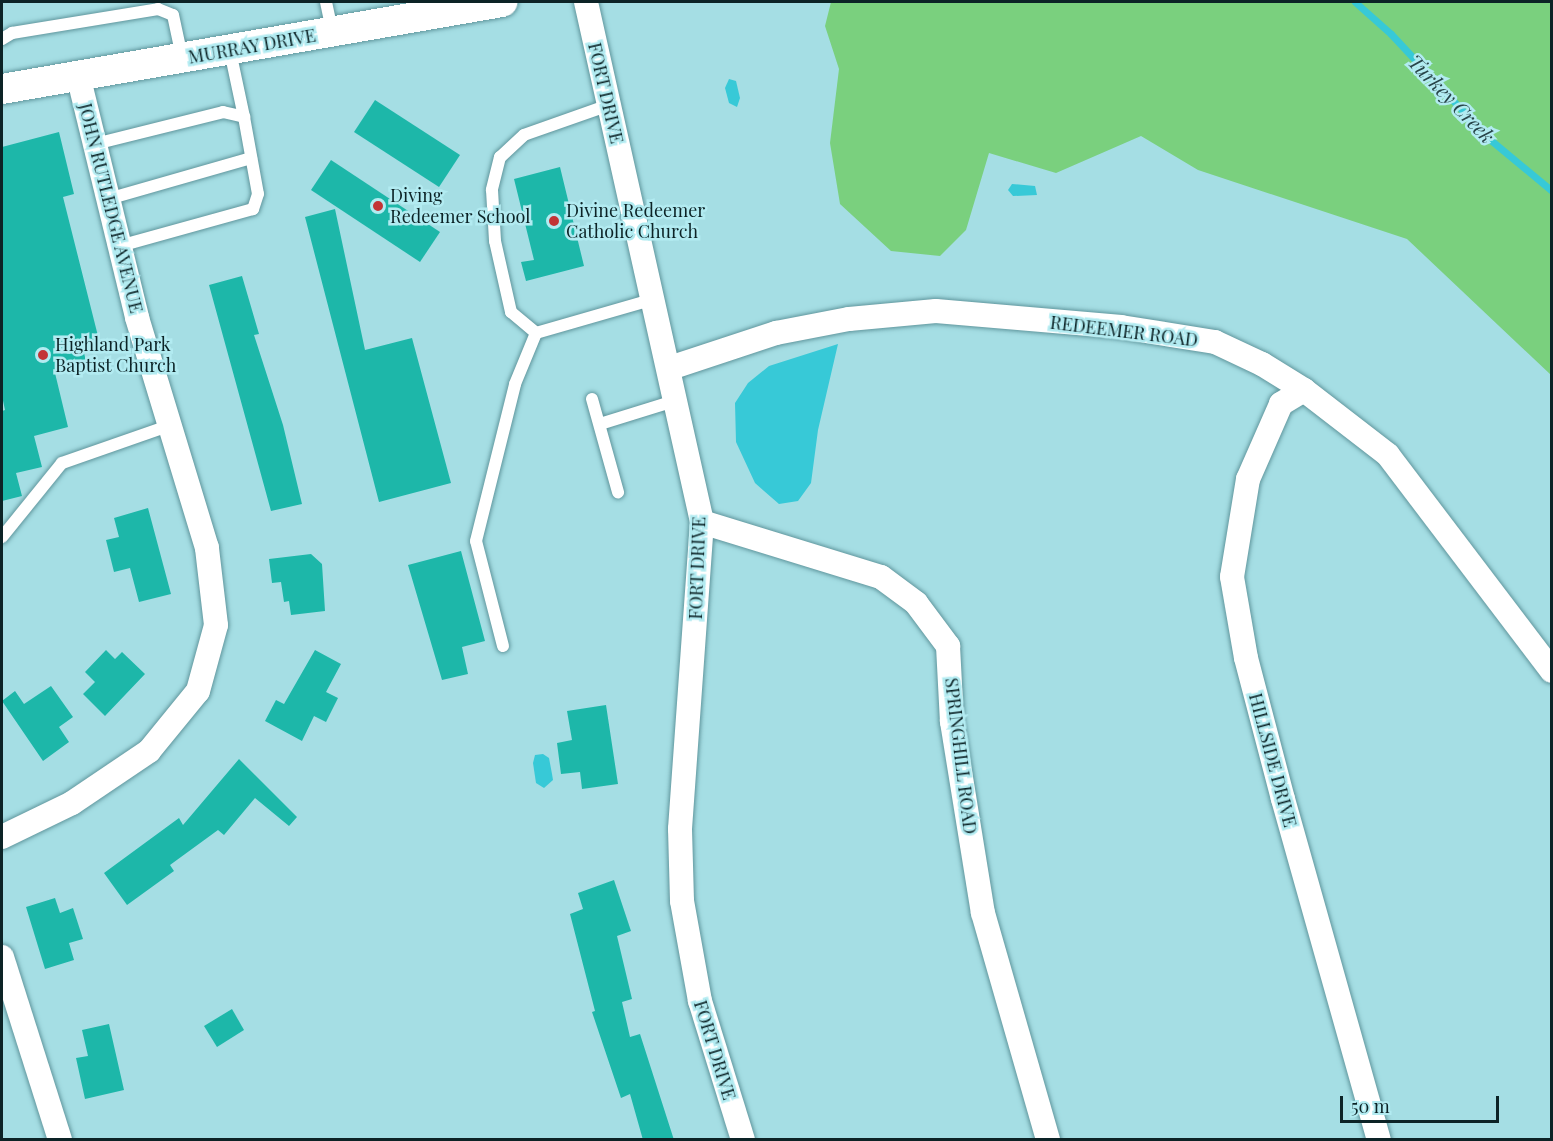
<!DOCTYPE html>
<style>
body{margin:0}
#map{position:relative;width:1553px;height:1141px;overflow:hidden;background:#a5dee4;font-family:"Playfair Display",serif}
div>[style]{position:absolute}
.green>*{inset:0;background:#7ad07e}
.water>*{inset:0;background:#37c9d7}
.stream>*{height:7px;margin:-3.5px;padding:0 3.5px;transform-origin:3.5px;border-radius:3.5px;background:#37c9d7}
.building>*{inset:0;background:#1db7a9}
.roads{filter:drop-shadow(0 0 2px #60969d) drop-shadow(0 0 2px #60969d)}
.service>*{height:12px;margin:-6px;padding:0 6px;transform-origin:6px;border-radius:6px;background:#fff}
.minor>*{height:24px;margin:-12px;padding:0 12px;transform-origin:12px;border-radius:12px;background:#fff}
.tertiary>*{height:30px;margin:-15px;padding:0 15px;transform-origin:15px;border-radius:15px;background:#fff}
.dots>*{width:16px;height:16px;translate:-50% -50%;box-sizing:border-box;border:3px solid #b2ebf1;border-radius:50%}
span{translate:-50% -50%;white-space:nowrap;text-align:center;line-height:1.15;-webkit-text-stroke:5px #b2ebf1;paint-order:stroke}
.street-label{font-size:18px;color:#0c2326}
.poi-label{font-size:18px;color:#0c2326}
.left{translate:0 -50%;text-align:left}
.water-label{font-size:20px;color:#284549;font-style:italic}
.frame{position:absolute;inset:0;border:3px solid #0c2326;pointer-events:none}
.scale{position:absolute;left:1340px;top:1096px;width:159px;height:27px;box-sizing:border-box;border:3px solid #0c2326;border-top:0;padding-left:8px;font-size:18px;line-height:21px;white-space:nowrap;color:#0c2326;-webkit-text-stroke:4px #b2ebf1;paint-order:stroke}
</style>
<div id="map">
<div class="green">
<div style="clip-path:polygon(831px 2px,1551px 2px,1551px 375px,1407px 239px,1198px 170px,1141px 136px,1056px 173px,989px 153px,966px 230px,940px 256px,891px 251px,840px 204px,830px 143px,839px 69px,825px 26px)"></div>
</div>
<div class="water">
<div style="clip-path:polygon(729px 79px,736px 81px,740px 98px,737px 107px,729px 103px,725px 88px)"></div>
<div style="clip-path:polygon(1012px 184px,1035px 186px,1037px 195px,1013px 196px,1008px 190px)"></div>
<div style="clip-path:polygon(838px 344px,818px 430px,811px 483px,798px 501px,779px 504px,755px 483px,736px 442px,735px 403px,748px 383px,769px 366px)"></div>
<div style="clip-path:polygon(543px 754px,549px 758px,552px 774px,553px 780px,544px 788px,536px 783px,533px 763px,535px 755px)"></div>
</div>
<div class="stream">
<div style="left:1355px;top:2px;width:48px;rotate:41.6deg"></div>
<div style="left:1391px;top:34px;width:141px;rotate:47deg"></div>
<div style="left:1487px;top:137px;width:85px;rotate:39.7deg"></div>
</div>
<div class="building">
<div style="clip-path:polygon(375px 100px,460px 155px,439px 187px,354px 132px)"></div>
<div style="clip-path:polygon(59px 132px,74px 194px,63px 197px,99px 340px,82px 345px,87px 365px,55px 373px,68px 427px,34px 436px,42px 467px,16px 473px,22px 496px,2px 501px,2px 411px,5px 410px,2px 396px,2px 147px)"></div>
<div style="clip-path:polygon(331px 160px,440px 232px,420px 262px,311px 190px)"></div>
<div style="clip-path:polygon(560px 167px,584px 266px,526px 281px,521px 262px,534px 260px,514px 179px)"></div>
<div style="clip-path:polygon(335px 209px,365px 350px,412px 338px,451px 483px,379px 502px,305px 217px)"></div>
<div style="clip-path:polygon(242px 276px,259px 334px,254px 335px,283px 425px,302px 504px,271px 511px,209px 285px)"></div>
<div style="clip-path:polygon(148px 508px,171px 594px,139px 602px,130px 568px,114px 572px,106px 540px,119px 537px,114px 518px)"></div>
<div style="clip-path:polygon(461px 551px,485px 641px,462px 647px,468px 674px,442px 680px,408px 565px)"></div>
<div style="clip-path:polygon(311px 554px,322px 564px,325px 611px,291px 615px,289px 601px,284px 602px,281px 582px,272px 583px,269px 559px)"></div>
<div style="clip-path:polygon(106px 650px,115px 659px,122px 652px,145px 674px,105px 716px,83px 694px,95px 682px,85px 672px)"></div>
<div style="clip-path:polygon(315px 650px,341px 664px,326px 692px,338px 698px,326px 722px,314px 716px,302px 741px,265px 721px,276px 700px,284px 704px)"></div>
<div style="clip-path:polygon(51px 686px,73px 717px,59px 727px,69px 742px,43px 761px,2px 701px,15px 691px,24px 704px)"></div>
<div style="clip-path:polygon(606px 705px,618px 784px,582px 789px,580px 772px,561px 774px,557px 743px,572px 740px,567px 711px)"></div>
<div style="clip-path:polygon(239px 759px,297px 817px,289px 826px,255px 798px,224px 835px,218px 830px,170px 865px,174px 871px,127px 905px,104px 873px,179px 818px,183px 825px)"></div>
<div style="clip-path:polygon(614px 880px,631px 931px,617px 936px,632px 999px,622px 1002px,630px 1037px,640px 1034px,674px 1140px,643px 1140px,630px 1094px,621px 1098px,592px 1012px,595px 1011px,570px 914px,583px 909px,578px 893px)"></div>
<div style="clip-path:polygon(55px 898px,60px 913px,73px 908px,83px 939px,69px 943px,74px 960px,45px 969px,26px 907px)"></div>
<div style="clip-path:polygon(232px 1009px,244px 1030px,217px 1047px,204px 1026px)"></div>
<div style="clip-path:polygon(109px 1024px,124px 1090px,85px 1099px,76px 1058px,88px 1056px,82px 1030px)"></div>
</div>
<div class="roads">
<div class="service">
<div style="left:326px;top:2px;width:30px;rotate:78deg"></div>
<div style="left:2px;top:39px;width:12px;rotate:-31deg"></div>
<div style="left:12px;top:33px;width:148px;rotate:-9.3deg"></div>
<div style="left:158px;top:9px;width:16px;rotate:22deg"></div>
<div style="left:173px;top:15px;width:43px;rotate:77.9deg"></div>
<div style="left:230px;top:51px;width:67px;rotate:78deg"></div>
<div style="left:609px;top:105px;width:90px;rotate:160.6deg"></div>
<div style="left:524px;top:135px;width:33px;rotate:137deg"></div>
<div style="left:500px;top:157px;width:34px;rotate:104deg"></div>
<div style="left:492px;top:190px;width:51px;rotate:86.6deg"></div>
<div style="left:495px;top:241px;width:73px;rotate:77.3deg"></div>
<div style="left:511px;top:312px;width:33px;rotate:40deg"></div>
<div style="left:536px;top:333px;width:123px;rotate:-16.1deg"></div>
<div style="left:95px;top:144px;width:132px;rotate:-14deg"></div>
<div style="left:223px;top:112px;width:22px;rotate:13deg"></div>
<div style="left:244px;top:117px;width:78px;rotate:79.7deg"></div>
<div style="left:258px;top:194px;width:16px;rotate:108deg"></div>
<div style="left:253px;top:209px;width:138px;rotate:164.5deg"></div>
<div style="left:108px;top:199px;width:149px;rotate:-16deg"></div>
<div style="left:592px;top:399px;width:97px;rotate:74.4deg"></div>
<div style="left:600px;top:424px;width:81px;rotate:-17.3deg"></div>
<div style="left:2px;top:537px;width:95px;rotate:-51deg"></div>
<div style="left:62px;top:463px;width:115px;rotate:-19.2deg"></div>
<div style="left:503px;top:646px;width:108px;rotate:-104.4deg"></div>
<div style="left:476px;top:541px;width:162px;rotate:-76deg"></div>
<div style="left:515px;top:384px;width:55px;rotate:-67.6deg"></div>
</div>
<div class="minor">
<div style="left:586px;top:2px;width:533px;rotate:77.42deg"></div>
<div style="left:702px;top:522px;width:308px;rotate:94.1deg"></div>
<div style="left:680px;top:829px;width:72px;rotate:88.4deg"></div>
<div style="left:682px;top:901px;width:102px;rotate:79.8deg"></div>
<div style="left:700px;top:1001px;width:145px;rotate:72.8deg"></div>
<div style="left:670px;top:368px;width:112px;rotate:-18.3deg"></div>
<div style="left:776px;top:333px;width:74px;rotate:-10.9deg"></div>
<div style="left:849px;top:319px;width:87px;rotate:-5.3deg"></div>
<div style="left:936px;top:311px;width:186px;rotate:4.9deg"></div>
<div style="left:1121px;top:327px;width:95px;rotate:9.1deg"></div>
<div style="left:1215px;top:342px;width:52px;rotate:25.1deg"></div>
<div style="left:1262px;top:364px;width:49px;rotate:31.8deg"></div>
<div style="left:1304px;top:390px;width:106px;rotate:37.7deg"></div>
<div style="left:1388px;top:455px;width:271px;rotate:52.8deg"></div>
<div style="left:1304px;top:390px;width:27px;rotate:149deg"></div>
<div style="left:1281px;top:404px;width:82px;rotate:113.7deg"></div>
<div style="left:1248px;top:479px;width:99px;rotate:99.3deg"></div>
<div style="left:1232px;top:577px;width:82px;rotate:80.2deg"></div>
<div style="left:1246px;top:658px;width:146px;rotate:75.3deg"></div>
<div style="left:1283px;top:799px;width:354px;rotate:74.3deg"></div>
<div style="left:702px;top:522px;width:187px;rotate:17.1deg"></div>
<div style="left:881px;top:577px;width:44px;rotate:36.6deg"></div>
<div style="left:916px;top:603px;width:54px;rotate:53.3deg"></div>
<div style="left:948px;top:646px;width:76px;rotate:87deg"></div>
<div style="left:952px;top:722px;width:193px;rotate:80.8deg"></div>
<div style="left:983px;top:913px;width:236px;rotate:74deg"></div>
<div style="left:2px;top:837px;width:78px;rotate:-25.9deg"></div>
<div style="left:72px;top:803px;width:93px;rotate:-34deg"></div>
<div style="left:149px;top:751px;width:77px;rotate:-50.8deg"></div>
<div style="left:198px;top:691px;width:68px;rotate:-74.7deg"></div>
<div style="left:216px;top:625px;width:78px;rotate:-96.7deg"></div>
<div style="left:207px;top:548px;width:241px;rotate:-106.9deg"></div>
<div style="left:137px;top:317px;width:249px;rotate:-103.7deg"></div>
<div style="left:2px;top:957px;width:192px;rotate:72.4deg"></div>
</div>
<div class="tertiary">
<div style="left:2px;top:89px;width:508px;rotate:-9.87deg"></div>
</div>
</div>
<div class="dots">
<div style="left:378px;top:206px;background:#c33435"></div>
<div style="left:554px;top:221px;background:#c33435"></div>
<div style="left:43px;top:355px;background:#c33435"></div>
</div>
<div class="street-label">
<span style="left:252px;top:46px;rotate:-10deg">MURRAY DRIVE</span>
<span style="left:606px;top:93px;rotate:77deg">FORT DRIVE</span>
<span style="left:111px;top:208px;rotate:76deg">JOHN RUTLEDGE AVENUE</span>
<span style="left:1124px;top:331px;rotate:7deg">REDEEMER ROAD</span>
<span style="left:697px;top:568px;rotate:-88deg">FORT DRIVE</span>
<span style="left:961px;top:756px;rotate:83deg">SPRINGHILL ROAD</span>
<span style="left:1273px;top:760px;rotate:75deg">HILLSIDE DRIVE</span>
<span style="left:715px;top:1050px;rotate:73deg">FORT DRIVE</span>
</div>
<div class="poi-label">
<span class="left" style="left:390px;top:206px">Diving<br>Redeemer School</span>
<span class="left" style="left:566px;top:221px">Divine Redeemer<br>Catholic Church</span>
<span class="left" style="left:55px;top:355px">Highland Park<br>Baptist Church</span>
</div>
<div class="water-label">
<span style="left:1452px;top:98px;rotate:46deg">Turkey Creek</span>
</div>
<div class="frame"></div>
<div class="scale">50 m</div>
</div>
